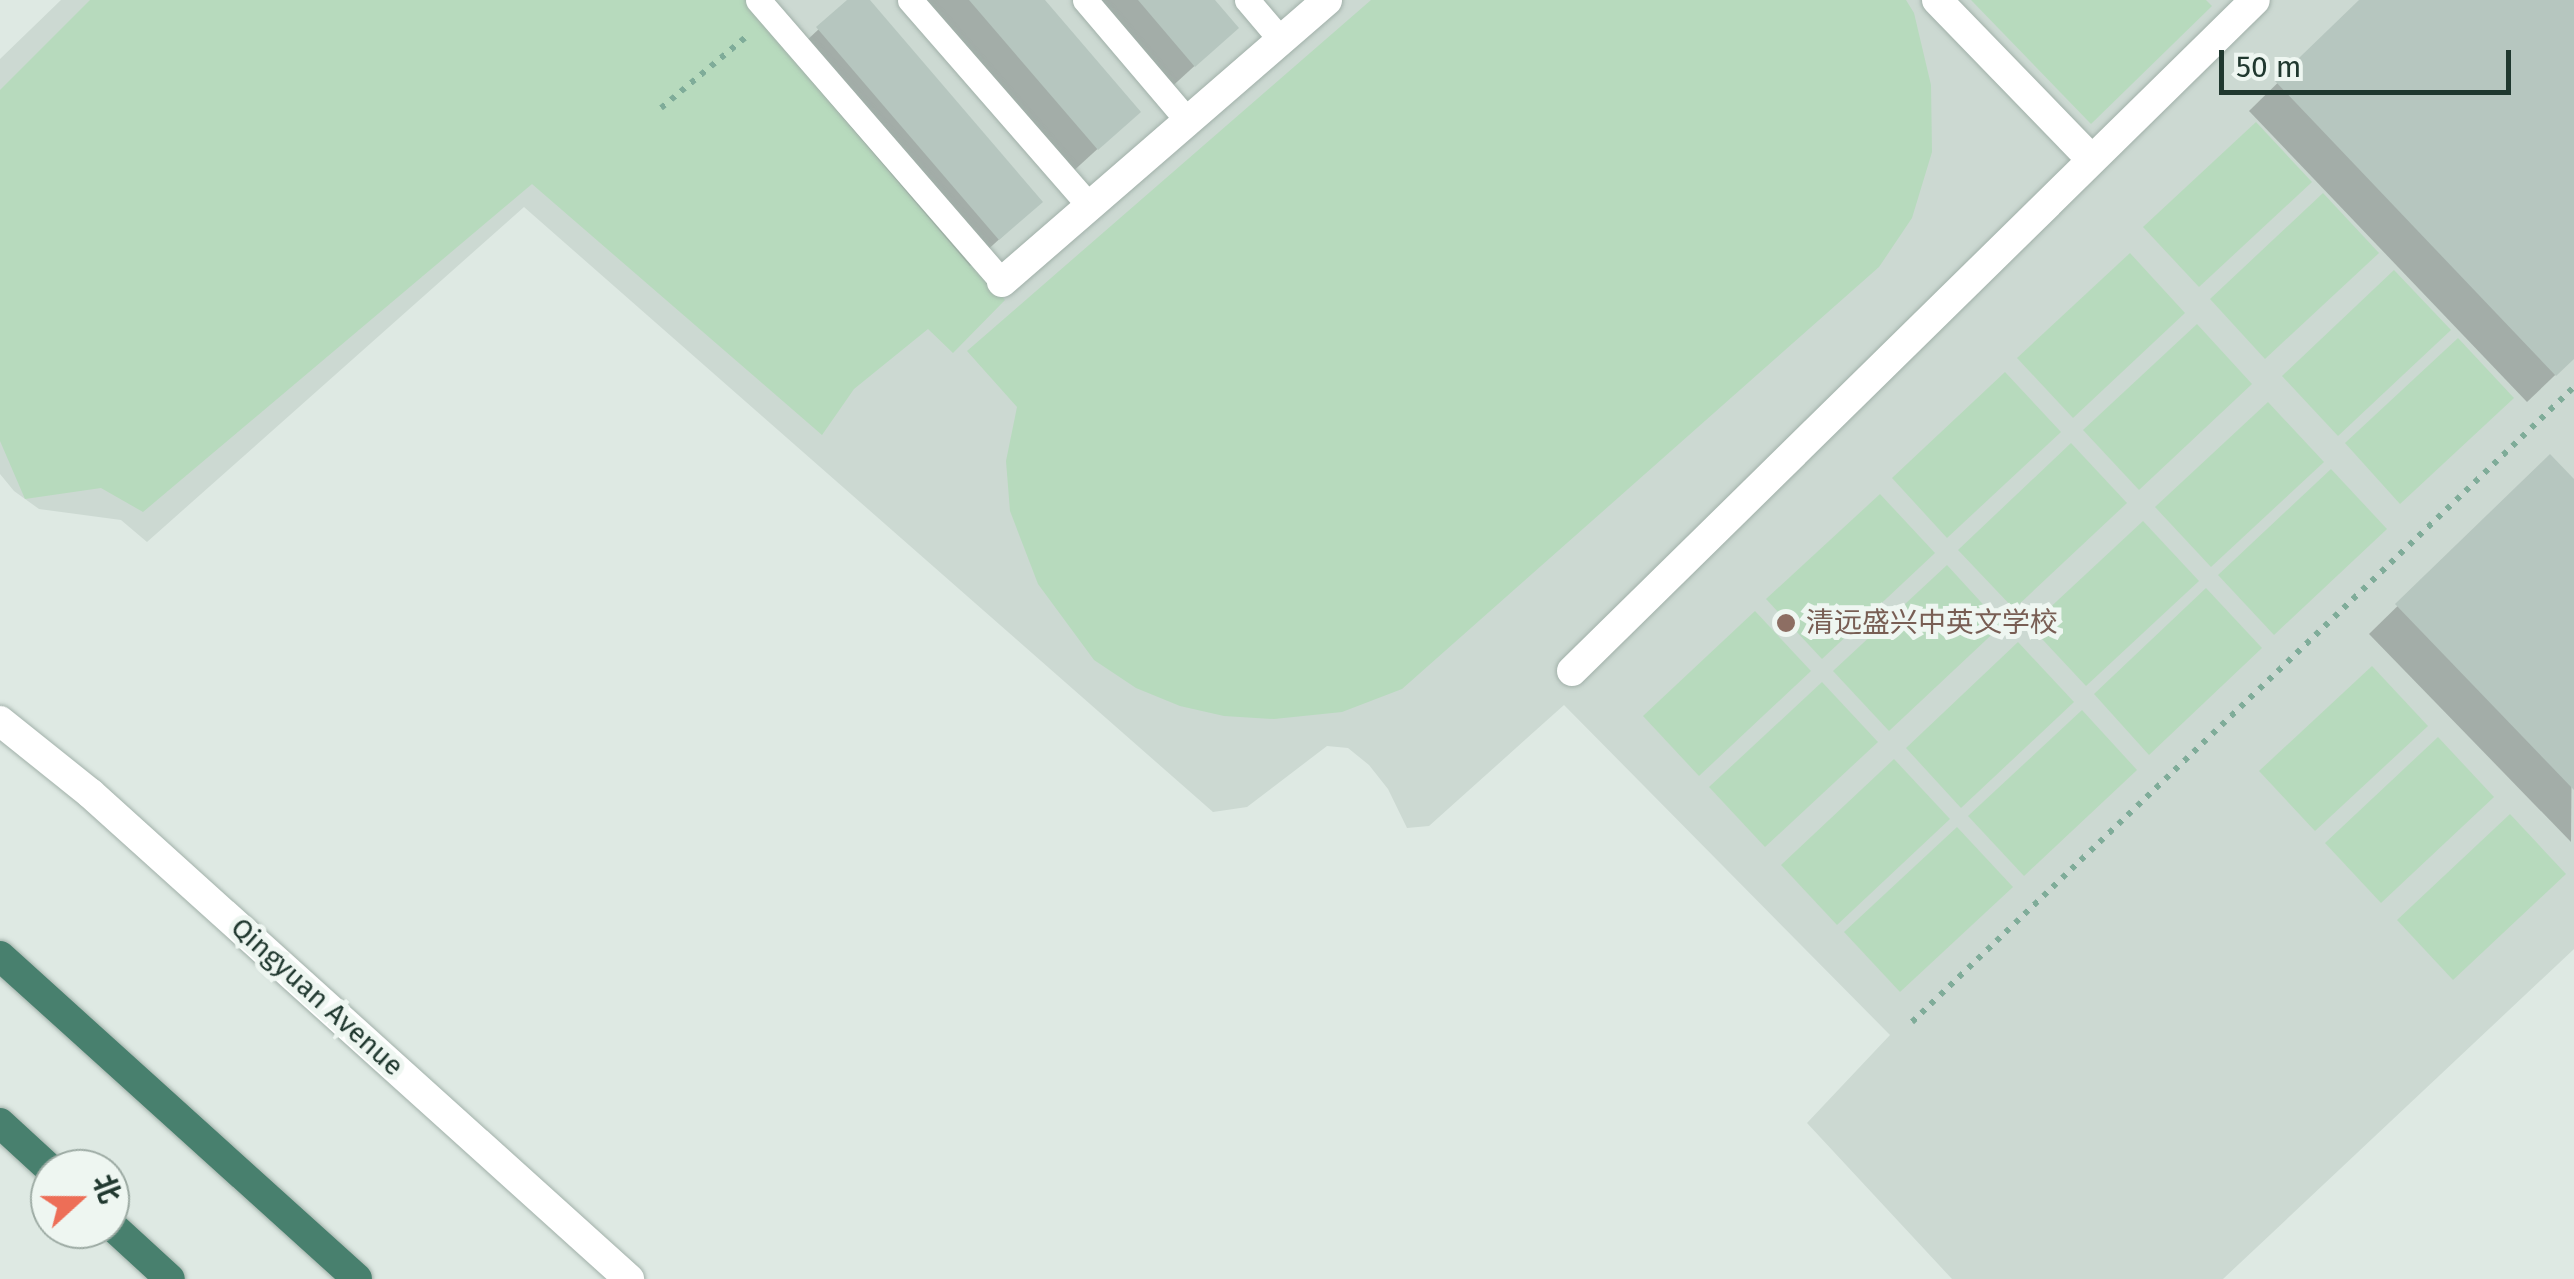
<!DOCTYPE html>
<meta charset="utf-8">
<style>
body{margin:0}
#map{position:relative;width:2574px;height:1279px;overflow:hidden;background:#dee9e3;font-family:"Fira Sans","Noto Sans SC",sans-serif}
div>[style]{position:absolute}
.built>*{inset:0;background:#ccd9d2}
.green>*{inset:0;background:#b7dabd}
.shadow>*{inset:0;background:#0003}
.building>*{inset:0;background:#b6c6bf}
.path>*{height:6px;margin-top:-3px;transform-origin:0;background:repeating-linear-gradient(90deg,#7fac99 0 5px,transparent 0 13px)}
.roads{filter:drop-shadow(0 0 2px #a1b0a9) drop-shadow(0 0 2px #a1b0a9)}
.pedestrian>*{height:25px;margin:-12.5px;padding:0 12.5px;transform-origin:12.5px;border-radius:12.5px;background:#fff}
.minor>*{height:30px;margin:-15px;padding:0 15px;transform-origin:15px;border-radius:15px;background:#fff}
.trunk>*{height:30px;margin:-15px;padding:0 15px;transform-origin:15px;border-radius:15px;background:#48806e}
.dots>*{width:28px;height:28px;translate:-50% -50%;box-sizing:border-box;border:5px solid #eef6f1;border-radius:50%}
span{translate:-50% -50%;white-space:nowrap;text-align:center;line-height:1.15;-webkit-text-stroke:10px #eef6f1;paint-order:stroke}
.education-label{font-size:28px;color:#785e54}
.left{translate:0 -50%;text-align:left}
.street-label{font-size:28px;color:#20382f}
.north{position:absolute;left:30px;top:1149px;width:100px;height:100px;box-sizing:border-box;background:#eef6f1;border:2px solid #9caaa3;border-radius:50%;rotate:69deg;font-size:28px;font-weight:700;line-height:40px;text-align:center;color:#20382f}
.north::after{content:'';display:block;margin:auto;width:35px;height:45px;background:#ed6e57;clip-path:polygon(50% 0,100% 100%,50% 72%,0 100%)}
.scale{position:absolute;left:2219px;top:50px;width:292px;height:45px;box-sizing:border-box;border:5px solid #20382f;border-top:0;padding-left:12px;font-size:30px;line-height:35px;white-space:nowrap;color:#20382f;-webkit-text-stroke:8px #eef6f1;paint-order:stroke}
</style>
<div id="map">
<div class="built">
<div style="clip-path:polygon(61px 0,2574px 0,2574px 949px,2223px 1279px,1952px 1279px,1807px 1123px,1890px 1035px,1564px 705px,1429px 826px,1407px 828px,1388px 789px,1369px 765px,1348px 748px,1327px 746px,1247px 807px,1213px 812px,524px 207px,147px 542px,121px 520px,39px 509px,14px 491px,0 474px,0 59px)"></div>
</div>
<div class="green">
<div style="clip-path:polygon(90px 0,747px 0,1005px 300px,953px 353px,928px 329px,854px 389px,822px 435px,532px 184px,143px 512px,101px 488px,25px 499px,0 441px,0 90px)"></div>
<div style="clip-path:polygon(1371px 0,1906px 0,1914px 13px,1931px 85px,1932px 152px,1912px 218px,1879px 267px,1402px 689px,1342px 712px,1274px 719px,1224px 716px,1180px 706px,1136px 688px,1094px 660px,1038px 584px,1010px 511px,1006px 461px,1017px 407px,967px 351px)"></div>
<div style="clip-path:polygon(1971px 0,2206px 0,2212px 6px,2091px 124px)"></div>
<div style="clip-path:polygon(2256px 122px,2312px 182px,2199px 287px,2143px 227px)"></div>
<div style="clip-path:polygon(2323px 193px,2379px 253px,2265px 359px,2210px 299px)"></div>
<div style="clip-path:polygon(2130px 253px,2185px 313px,2073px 418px,2017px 358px)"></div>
<div style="clip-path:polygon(2394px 270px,2451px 330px,2338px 436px,2282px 376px)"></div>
<div style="clip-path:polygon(2197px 324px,2252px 384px,2139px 490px,2083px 430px)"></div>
<div style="clip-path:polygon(2458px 338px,2514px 398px,2400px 504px,2345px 443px)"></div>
<div style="clip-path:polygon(2005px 372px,2061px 432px,1947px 538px,1892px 478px)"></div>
<div style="clip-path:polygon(2268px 402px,2324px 462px,2211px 567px,2155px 507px)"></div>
<div style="clip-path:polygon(2071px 443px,2127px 503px,2014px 609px,1958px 550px)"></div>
<div style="clip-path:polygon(2331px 469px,2387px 529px,2274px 635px,2218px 575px)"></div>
<div style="clip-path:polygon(1880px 494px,1935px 553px,1822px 659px,1766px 599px)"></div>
<div style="clip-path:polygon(2143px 521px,2199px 581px,2086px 686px,2030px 626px)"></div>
<div style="clip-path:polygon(1947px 565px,2002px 625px,1889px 731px,1833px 671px)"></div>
<div style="clip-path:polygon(2206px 588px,2262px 648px,2149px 755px,2094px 694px)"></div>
<div style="clip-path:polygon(1755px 611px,1811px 671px,1699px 776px,1643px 716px)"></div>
<div style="clip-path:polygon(2018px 642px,2074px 702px,1961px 808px,1906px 748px)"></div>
<div style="clip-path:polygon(2372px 666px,2428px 726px,2315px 831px,2259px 771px)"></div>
<div style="clip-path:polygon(1822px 682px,1878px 742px,1765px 847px,1709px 787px)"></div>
<div style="clip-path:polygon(2082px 710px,2137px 770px,2024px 876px,1968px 816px)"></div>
<div style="clip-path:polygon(2438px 737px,2494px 797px,2381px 903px,2325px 843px)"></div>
<div style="clip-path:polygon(1894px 759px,1950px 819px,1837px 925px,1781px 865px)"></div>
<div style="clip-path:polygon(2510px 814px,2566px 874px,2453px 980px,2397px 920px)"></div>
<div style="clip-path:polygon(1957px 827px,2013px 887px,1900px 992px,1844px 932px)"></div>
</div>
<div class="shadow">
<div style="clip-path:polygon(850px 0,867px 0,1040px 202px,970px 266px,790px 56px)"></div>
<div style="clip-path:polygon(918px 0,1042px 0,1138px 112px,1069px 175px)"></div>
<div style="clip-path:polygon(1087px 0,1212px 0,1236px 28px,1166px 92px)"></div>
<div style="clip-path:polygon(2362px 0,2574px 0,2574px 357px,2527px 402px,2249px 111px)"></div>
<div style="clip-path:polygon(2550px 457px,2574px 483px,2571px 842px,2369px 634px)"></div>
</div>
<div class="building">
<div style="clip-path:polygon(847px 0,870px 0,1043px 202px,999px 240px,816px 27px)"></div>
<div style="clip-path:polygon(969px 0,1045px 0,1141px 112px,1098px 150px)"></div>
<div style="clip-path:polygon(1138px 0,1215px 0,1239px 28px,1195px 67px)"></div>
<div style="clip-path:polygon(2359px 0,2574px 0,2574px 359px,2556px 376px,2275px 81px)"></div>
<div style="clip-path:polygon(2550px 454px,2574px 479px,2574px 790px,2395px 604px)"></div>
</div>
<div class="path">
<div style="left:661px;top:108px;width:112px;rotate:-39.9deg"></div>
<div style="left:1912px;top:1022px;width:917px;rotate:-43.81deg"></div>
</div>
<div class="roads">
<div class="pedestrian">
<div style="left:758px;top:0;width:373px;rotate:49.1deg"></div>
<div style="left:910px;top:0;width:274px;rotate:48.9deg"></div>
<div style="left:1085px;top:0;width:159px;rotate:49.6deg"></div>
<div style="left:1247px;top:0;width:52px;rotate:49.6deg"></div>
</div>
<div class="minor">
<div style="left:1937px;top:0;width:221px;rotate:45.9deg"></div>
<div style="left:1002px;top:282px;width:430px;rotate:-40.9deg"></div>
<div style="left:1572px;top:671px;width:957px;rotate:-44.49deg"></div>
<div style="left:0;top:721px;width:115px;rotate:38.7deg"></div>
<div style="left:90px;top:793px;width:726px;rotate:42.04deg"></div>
</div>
<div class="trunk">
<div style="left:0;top:956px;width:481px;rotate:42.1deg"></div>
<div style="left:0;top:1123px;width:68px;rotate:42.6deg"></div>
<div style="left:110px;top:1224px;width:81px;rotate:42.5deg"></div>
</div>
</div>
<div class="dots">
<div style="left:1786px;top:623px;background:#8d6e63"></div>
</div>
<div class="education-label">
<span class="left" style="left:1806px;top:623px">清远盛兴中英文学校</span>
</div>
<div class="street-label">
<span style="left:317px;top:997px;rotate:42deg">Qingyuan Avenue</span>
</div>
<div class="north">北</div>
<div class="scale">50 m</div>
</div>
